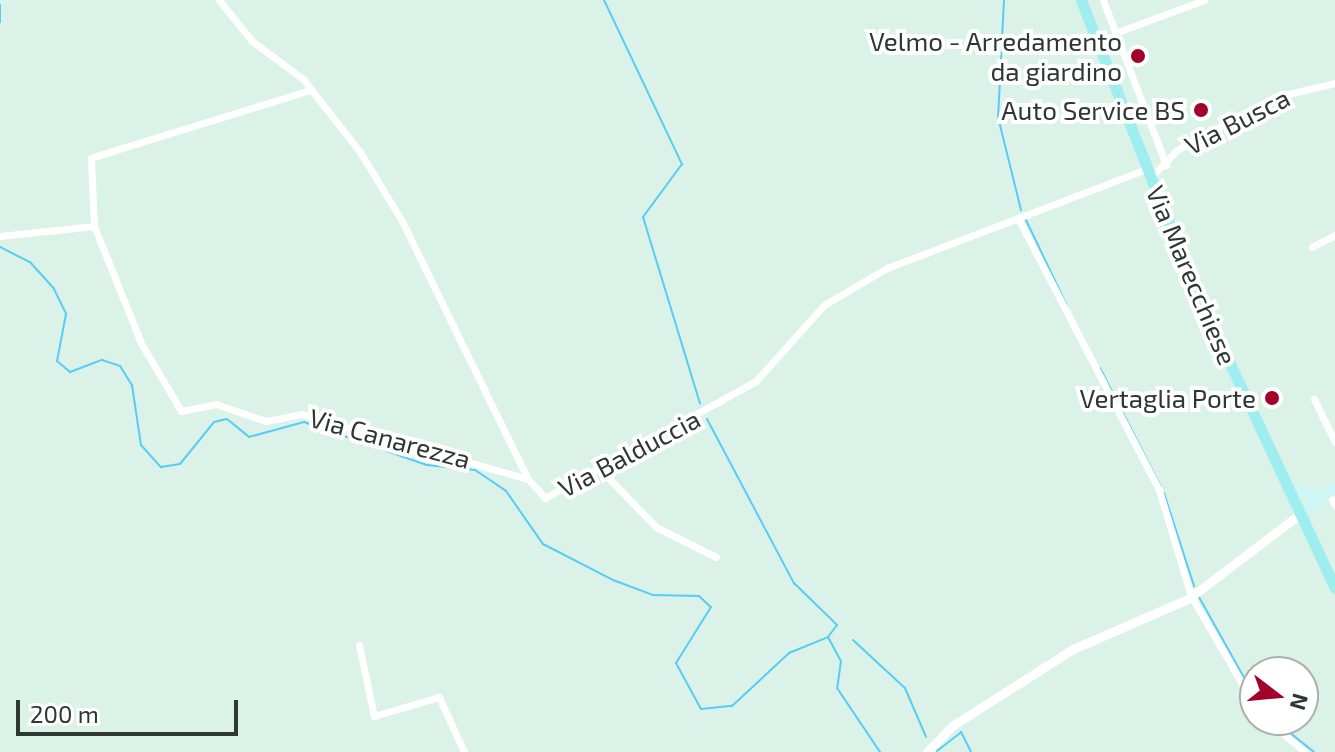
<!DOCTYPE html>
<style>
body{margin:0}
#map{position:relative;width:1335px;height:752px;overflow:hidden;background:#daf2e7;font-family:"Exo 2",sans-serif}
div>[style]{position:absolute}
.stream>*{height:2px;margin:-1px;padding:0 1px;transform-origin:1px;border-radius:1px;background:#58ccf7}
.minor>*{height:7px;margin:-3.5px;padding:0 3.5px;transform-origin:3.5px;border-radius:3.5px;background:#fff}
.tertiary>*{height:9px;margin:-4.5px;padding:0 4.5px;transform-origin:4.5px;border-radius:4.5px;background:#fff}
.secondary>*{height:10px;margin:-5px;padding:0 5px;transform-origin:5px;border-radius:5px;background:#cef6f7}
.primary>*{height:11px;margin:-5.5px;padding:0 5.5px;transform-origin:5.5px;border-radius:5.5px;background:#9eeeef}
.dots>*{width:22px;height:22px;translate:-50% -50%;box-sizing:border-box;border:4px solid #fff;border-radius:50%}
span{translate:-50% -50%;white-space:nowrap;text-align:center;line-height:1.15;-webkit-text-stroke:8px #fff;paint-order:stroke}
.poi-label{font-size:26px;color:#2e3733}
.right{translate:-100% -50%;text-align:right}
.street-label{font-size:26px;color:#2e3733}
.north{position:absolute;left:1239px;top:656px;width:80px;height:80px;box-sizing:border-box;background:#fff;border:2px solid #abafad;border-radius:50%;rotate:106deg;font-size:22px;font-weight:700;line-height:32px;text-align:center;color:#2e3733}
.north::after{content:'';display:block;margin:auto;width:28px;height:36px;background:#a1012a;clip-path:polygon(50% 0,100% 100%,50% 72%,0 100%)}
.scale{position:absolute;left:16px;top:700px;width:222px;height:36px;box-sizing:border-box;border:4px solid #2e3733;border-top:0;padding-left:10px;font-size:24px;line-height:28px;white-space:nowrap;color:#2e3733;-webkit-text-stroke:6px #fff;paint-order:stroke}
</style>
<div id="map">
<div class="stream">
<div style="left:604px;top:0;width:182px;rotate:64.6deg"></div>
<div style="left:682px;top:164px;width:66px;rotate:126.3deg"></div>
<div style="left:643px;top:217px;width:195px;rotate:73deg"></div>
<div style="left:1004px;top:0;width:117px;rotate:92.9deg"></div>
<div style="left:998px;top:117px;width:96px;rotate:76.1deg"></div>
<div style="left:0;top:5px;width:17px;rotate:90deg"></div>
<div style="left:1026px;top:220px;width:95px;rotate:64.5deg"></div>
<div style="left:0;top:247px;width:34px;rotate:27deg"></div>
<div style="left:30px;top:262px;width:36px;rotate:48deg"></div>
<div style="left:54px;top:289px;width:28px;rotate:64deg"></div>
<div style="left:66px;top:314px;width:48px;rotate:100.8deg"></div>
<div style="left:57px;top:361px;width:17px;rotate:40deg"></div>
<div style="left:70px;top:372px;width:34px;rotate:-21deg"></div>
<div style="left:102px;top:360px;width:19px;rotate:18deg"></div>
<div style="left:120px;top:366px;width:22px;rotate:58deg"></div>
<div style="left:132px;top:385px;width:61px;rotate:81.5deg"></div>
<div style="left:141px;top:445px;width:30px;rotate:48deg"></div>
<div style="left:161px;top:467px;width:19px;rotate:-9deg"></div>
<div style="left:180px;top:464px;width:54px;rotate:-51deg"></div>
<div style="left:214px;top:422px;width:13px;rotate:-13deg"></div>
<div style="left:227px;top:419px;width:28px;rotate:39deg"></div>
<div style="left:249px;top:437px;width:57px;rotate:-15.3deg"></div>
<div style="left:304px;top:422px;width:130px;rotate:19.3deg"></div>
<div style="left:427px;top:465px;width:48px;rotate:5.9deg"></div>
<div style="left:475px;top:470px;width:37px;rotate:34deg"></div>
<div style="left:506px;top:491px;width:65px;rotate:55.1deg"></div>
<div style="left:543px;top:544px;width:79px;rotate:27.2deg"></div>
<div style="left:613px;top:580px;width:43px;rotate:20.6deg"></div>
<div style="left:653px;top:595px;width:46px;rotate:1.2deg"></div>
<div style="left:699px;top:596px;width:16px;rotate:43deg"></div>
<div style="left:711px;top:607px;width:66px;rotate:122deg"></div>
<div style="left:676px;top:663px;width:52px;rotate:61.5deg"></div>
<div style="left:701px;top:709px;width:31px;rotate:-6deg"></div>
<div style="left:732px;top:706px;width:78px;rotate:-42.9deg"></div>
<div style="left:789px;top:653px;width:42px;rotate:-22.3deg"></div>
<div style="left:828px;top:637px;width:27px;rotate:62deg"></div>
<div style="left:841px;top:661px;width:27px;rotate:98deg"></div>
<div style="left:837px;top:688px;width:77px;rotate:56.1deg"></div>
<div style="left:1100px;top:368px;width:134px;rotate:62.9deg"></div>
<div style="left:707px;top:419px;width:186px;rotate:62.1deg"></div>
<div style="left:794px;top:583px;width:60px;rotate:44.3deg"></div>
<div style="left:837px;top:625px;width:15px;rotate:127deg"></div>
<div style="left:1164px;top:493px;width:98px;rotate:72.1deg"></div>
<div style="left:1199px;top:597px;width:115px;rotate:60.8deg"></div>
<div style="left:853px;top:640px;width:71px;rotate:42.7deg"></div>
<div style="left:905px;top:688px;width:53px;rotate:66.8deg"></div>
<div style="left:1274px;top:720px;width:51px;rotate:38.7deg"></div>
<div style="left:937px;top:751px;width:31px;rotate:-38deg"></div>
<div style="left:961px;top:732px;width:22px;rotate:63deg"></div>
</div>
<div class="minor">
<div style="left:219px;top:0;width:53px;rotate:51.2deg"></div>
<div style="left:252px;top:41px;width:64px;rotate:36.7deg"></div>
<div style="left:303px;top:79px;width:93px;rotate:52deg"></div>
<div style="left:360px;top:152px;width:81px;rotate:58.7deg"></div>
<div style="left:402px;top:221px;width:287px;rotate:64deg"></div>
<div style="left:528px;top:479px;width:25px;rotate:48deg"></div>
<div style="left:545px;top:498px;width:241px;rotate:-29deg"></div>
<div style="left:756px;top:381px;width:102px;rotate:-48.2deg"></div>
<div style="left:824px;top:305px;width:73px;rotate:-30.4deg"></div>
<div style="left:887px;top:268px;width:277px;rotate:-20.9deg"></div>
<div style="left:1103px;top:0;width:177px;rotate:69.1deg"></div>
<div style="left:1115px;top:33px;width:95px;rotate:-20.3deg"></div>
<div style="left:310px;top:90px;width:229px;rotate:162.8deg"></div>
<div style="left:91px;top:158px;width:68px;rotate:87.5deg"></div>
<div style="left:94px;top:226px;width:126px;rotate:68.1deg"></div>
<div style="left:141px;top:343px;width:79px;rotate:59.5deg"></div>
<div style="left:181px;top:411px;width:36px;rotate:-11deg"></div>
<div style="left:216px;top:404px;width:53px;rotate:18.8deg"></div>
<div style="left:266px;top:421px;width:36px;rotate:-11deg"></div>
<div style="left:301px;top:414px;width:236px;rotate:16deg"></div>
<div style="left:1150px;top:178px;width:39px;rotate:-46deg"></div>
<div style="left:1177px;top:150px;width:111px;rotate:-28.4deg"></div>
<div style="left:1275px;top:97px;width:62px;rotate:-13.1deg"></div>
<div style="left:1018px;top:218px;width:306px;rotate:62.6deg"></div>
<div style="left:1159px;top:490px;width:111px;rotate:73.2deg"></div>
<div style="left:1191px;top:596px;width:127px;rotate:59.8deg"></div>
<div style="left:0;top:236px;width:95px;rotate:-6.1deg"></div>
<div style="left:1312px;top:247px;width:26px;rotate:-28deg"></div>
<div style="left:1314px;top:399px;width:48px;rotate:64deg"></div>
<div style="left:599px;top:468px;width:82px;rotate:46deg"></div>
<div style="left:656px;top:527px;width:67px;rotate:26.6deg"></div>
<div style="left:1328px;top:492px;width:15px;rotate:62deg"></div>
<div style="left:359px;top:645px;width:73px;rotate:78.1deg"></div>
<div style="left:374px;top:716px;width:68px;rotate:-16.3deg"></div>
<div style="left:439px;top:697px;width:60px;rotate:65.6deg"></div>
<div style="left:1267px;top:720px;width:50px;rotate:40.1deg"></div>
</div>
<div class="tertiary">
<div style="left:927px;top:752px;width:36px;rotate:-46deg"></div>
<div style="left:952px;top:726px;width:143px;rotate:-32.5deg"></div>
<div style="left:1073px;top:649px;width:125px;rotate:-23.5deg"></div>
<div style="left:1188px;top:599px;width:141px;rotate:-37.2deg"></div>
</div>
<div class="secondary">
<div style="left:1288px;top:487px;width:34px;rotate:17deg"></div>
<div style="left:1300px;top:514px;width:44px;rotate:-36.6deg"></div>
</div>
<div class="primary">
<div style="left:1081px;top:0;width:311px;rotate:68.5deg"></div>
<div style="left:1195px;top:289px;width:330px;rotate:64.9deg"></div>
</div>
<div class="dots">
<div style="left:1138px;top:56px;background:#a1012a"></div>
<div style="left:1201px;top:110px;background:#a1012a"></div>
<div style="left:1272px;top:398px;background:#a1012a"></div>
</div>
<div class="poi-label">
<span class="right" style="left:1122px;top:56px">Velmo - Arredamento<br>da giardino</span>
<span class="right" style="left:1185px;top:110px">Auto Service BS</span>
<span class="right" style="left:1256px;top:398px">Vertaglia Porte</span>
</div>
<div class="street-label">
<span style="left:1237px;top:121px;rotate:-27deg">Via Busca</span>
<span style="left:1192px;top:275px;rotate:67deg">Via Marecchiese</span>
<span style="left:390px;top:438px;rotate:15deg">Via Canarezza</span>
<span style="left:629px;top:453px;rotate:-28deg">Via Balduccia</span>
</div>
<div class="north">N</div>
<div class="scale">200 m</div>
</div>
